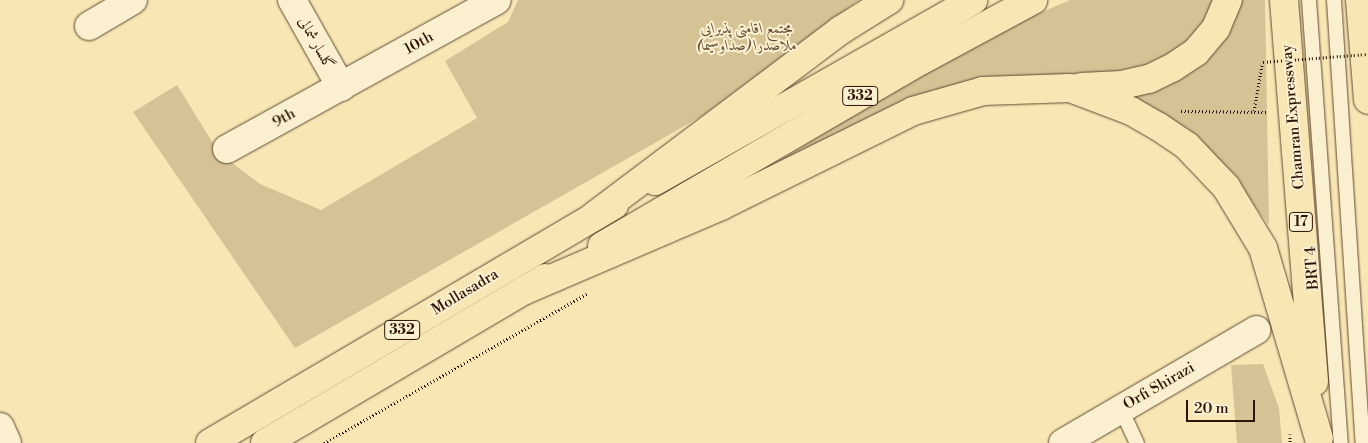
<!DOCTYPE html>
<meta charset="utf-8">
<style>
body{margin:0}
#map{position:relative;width:1368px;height:443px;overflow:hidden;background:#f8e7b4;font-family:"Libre Bodoni",Amiri,serif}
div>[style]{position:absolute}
.green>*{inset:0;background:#d5c396}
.path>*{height:3px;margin-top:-1.5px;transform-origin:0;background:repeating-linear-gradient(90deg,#2c1406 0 1px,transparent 0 3.5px)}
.roads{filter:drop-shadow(0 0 1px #5f4932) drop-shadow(0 0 1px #5f4932)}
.lane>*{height:14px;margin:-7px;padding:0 7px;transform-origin:7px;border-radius:7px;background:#faefce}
.street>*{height:28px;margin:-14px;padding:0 14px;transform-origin:14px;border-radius:14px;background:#faefce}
.secondary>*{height:28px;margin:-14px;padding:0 14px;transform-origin:14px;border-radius:14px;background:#faefce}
.primary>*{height:28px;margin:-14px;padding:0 14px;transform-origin:14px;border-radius:14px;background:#f8e7b4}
.highway>*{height:28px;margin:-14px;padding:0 14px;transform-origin:14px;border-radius:14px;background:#f8e7b4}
.path-bridge>*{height:3px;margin-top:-1.5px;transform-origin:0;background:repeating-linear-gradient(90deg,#2c1406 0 1px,transparent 0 3.5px)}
span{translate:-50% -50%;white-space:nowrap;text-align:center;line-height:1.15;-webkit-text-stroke:4px #faefce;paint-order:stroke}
.shield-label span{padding:1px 4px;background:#faefce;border:1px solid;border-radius:4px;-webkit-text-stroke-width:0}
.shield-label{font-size:14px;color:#2c1406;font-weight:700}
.park-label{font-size:15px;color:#675138;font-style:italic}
.street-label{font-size:15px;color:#2c1406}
.scale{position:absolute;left:1186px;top:400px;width:69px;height:22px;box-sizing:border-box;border:2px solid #2c1406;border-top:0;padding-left:6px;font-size:15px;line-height:18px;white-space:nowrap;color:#2c1406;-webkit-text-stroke:4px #faefce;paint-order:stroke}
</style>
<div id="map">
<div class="green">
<div style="clip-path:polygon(518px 0,859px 0,702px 116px,295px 348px,133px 112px,177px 85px,219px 153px,260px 184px,321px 210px,477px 118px,445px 61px,508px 22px)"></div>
<div style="clip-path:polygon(1070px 0,1214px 0,1194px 39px,1135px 74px,1013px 77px,728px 194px,896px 86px,983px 38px)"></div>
<div style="clip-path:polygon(1237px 0,1265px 0,1269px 225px,1249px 199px,1112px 96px,1145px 95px,1166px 87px,1194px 69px)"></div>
<div style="clip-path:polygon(1263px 364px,1279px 408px,1282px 443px,1237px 443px,1231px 365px)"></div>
</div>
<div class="path">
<div style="left:1181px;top:111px;width:86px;rotate:0.7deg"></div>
<div style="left:1254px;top:111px;width:47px;rotate:-80.1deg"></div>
<div style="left:1290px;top:434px;width:9px;rotate:90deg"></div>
<div style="left:324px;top:443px;width:304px;rotate:-29.6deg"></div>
</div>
<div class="roads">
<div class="lane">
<div style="left:1309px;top:0;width:444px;rotate:85.9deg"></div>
<div style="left:1334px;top:0;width:444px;rotate:86.3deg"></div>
<div style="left:1121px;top:409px;width:38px;rotate:65deg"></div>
</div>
<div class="street">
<div style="left:292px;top:0;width:100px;rotate:60.6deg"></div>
<div style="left:89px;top:26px;width:51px;rotate:-30.6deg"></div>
<div style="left:227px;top:149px;width:308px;rotate:-28.9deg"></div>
<div style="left:1063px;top:443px;width:224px;rotate:-30.3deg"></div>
</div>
<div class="secondary">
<div style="left:0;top:427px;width:17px;rotate:66deg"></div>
</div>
<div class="primary">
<div style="left:655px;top:181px;width:366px;rotate:-29.6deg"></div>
<div style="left:602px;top:246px;width:358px;rotate:-30.2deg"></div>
<div style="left:911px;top:66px;width:139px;rotate:-28.4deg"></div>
<div style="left:210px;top:443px;width:469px;rotate:-30.5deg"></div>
<div style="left:265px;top:443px;width:325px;rotate:-30.5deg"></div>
</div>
<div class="highway">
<div style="left:1284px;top:0;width:383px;rotate:85.5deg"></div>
<div style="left:1360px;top:0;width:100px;rotate:85.4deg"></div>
<div style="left:1081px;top:87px;width:41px;rotate:-2.8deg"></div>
<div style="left:1122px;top:85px;width:28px;rotate:-13deg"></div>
<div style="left:1149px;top:79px;width:25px;rotate:-26deg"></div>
<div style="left:1172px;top:68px;width:29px;rotate:-34deg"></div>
<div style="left:1196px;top:52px;width:31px;rotate:-50deg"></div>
<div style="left:1216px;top:28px;width:30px;rotate:-67deg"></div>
<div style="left:594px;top:216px;width:309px;rotate:-37deg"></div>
<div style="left:841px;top:30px;width:57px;rotate:-32deg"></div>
<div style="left:525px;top:290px;width:213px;rotate:-23.2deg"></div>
<div style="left:721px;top:206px;width:214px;rotate:-26.3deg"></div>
<div style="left:913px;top:111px;width:73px;rotate:-15.9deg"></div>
<div style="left:983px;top:91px;width:87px;rotate:-2deg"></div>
<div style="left:1070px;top:88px;width:65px;rotate:20.7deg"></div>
<div style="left:1131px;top:111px;width:32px;rotate:30deg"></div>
<div style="left:1159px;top:127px;width:34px;rotate:34deg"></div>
<div style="left:1187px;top:146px;width:57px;rotate:46.4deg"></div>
<div style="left:1226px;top:187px;width:71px;rotate:58.8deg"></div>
<div style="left:1263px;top:248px;width:198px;rotate:73.6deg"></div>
</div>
</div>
<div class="path-bridge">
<div style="left:1263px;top:62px;width:105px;rotate:-4.4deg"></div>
</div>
<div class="shield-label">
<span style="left:860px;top:96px">332</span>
<span style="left:1301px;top:222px">17</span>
<span style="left:402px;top:330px">332</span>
</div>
<div class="park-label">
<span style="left:747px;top:37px">مجتمع اقامتی پذیرایی<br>ملاصدرا (صداوسیما)</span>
</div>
<div class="street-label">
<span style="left:316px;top:43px;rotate:61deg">گلسار شمالی</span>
<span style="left:419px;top:43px;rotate:-29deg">10th</span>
<span style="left:1293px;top:117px;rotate:-95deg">Chamran Expressway</span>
<span style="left:284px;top:118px;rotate:-29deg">9th</span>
<span style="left:1312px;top:268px;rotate:-94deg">BRT 4</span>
<span style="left:465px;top:292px;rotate:-31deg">Mollasadra</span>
<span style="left:1159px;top:386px;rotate:-30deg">Orfi Shirazi</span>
</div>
<div class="scale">20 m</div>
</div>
